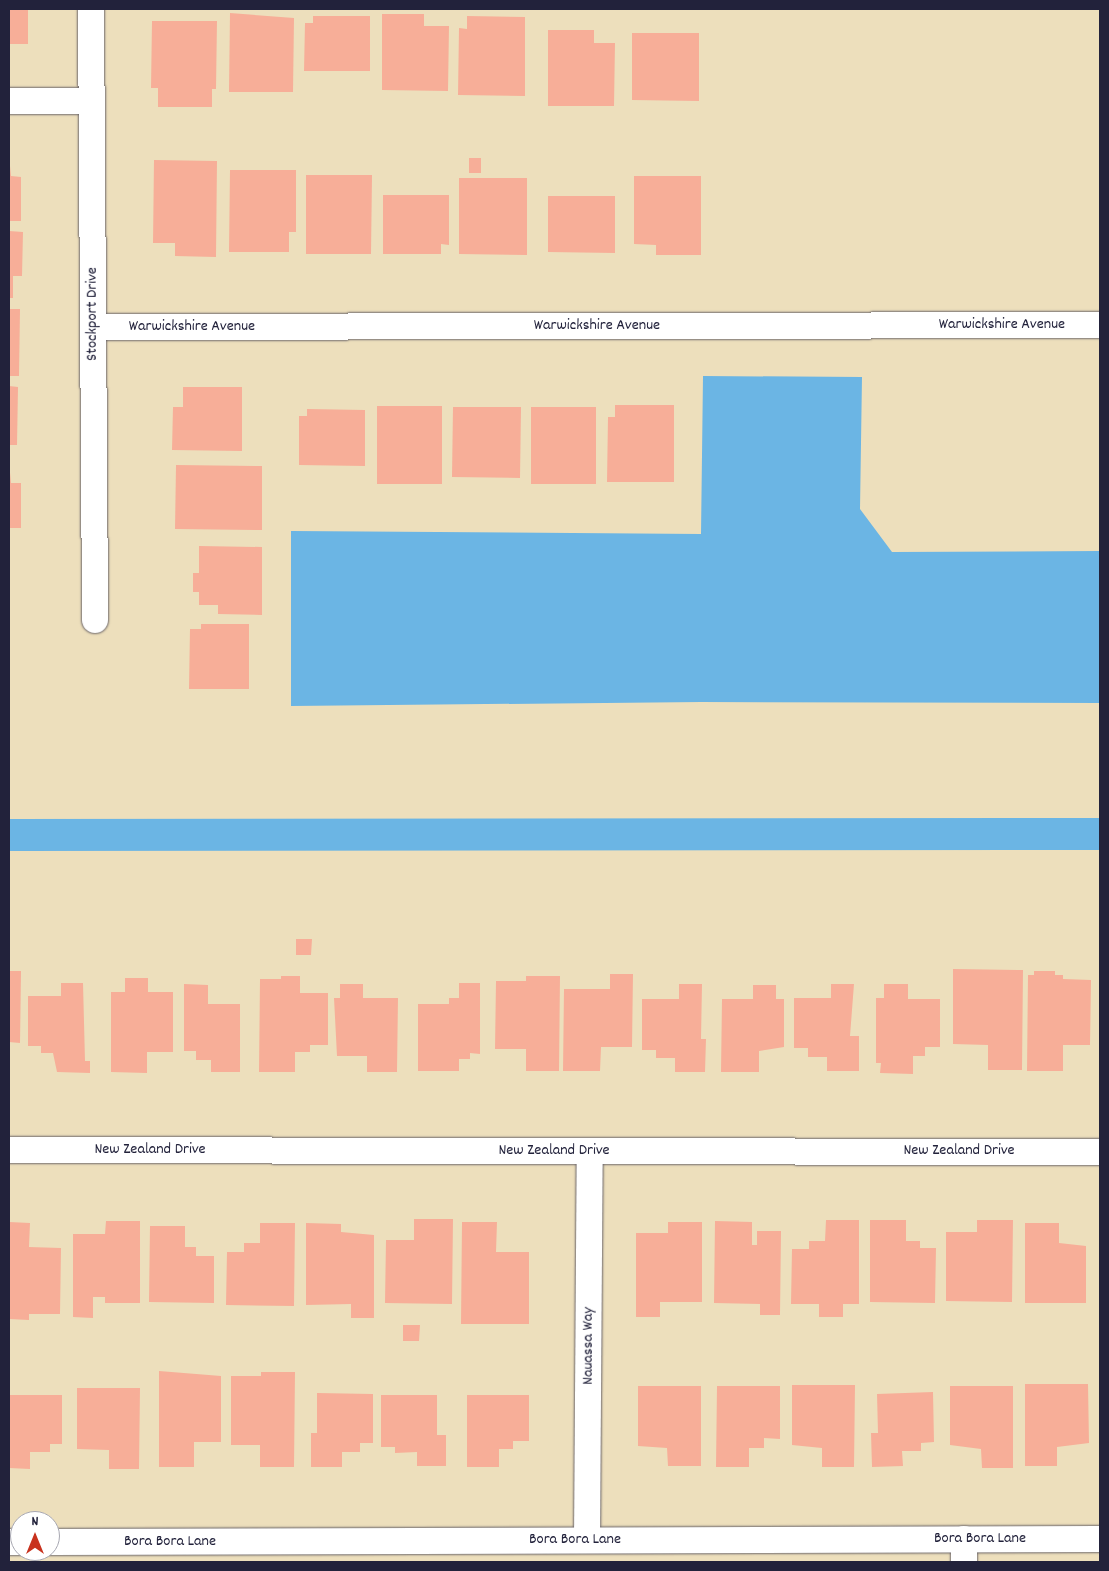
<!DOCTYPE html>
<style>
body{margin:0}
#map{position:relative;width:1109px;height:1571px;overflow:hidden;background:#eddfbc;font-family:Dekko,sans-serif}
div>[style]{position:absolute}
.water>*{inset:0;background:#6bb5e4}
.canal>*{height:32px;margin:-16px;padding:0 16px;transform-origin:16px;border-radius:16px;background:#6bb5e4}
.building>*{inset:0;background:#f7ae98}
.roads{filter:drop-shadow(0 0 1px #696468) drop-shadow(0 0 1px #696468)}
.street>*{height:26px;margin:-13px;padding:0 13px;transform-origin:13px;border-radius:13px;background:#fff}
span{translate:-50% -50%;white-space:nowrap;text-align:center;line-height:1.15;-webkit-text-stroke:4px #fff;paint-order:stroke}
.street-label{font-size:16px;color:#22223b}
.frame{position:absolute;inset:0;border:10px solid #22223b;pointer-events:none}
.north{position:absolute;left:10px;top:1511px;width:50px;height:50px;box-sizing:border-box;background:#fff;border:1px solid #a7a7b1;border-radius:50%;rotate:0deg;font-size:14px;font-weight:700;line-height:20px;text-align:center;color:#22223b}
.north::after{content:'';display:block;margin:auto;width:18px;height:22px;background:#c8321e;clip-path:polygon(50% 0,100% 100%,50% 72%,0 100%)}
</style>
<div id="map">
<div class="water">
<div style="clip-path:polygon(703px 376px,862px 377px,860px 509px,892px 552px,1100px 551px,1100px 703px,701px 702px,291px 706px,291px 531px,701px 534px)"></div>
</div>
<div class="canal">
<div style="left:9px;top:835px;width:1091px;rotate:-0.05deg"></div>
</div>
<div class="building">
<div style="clip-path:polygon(9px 9px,28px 9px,28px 44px,9px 44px)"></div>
<div style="clip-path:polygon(230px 13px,294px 18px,293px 92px,229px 92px)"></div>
<div style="clip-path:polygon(382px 14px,424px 14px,424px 26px,449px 26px,448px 91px,382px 90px)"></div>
<div style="clip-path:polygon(313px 16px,370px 16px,370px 71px,304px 71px,305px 23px,313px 23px)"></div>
<div style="clip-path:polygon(467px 16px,525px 17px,525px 96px,458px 95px,459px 28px,467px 29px)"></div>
<div style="clip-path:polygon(152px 21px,217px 21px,216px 89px,212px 89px,212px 107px,158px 107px,158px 88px,151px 88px)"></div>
<div style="clip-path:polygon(548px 30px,594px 30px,594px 43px,615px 43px,614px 106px,548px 106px)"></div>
<div style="clip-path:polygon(632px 33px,699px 33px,699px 101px,632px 100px)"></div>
<div style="clip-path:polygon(9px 156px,11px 176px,21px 177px,21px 221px,9px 221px)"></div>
<div style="clip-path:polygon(469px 158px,481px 158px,481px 173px,469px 173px)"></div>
<div style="clip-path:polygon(154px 160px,217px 161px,216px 257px,175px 256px,175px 243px,153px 243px)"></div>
<div style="clip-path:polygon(230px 170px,296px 170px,296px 232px,289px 232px,289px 252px,229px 252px)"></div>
<div style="clip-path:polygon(306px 175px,372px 175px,371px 254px,306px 254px)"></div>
<div style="clip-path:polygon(634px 176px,701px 176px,701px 255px,656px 255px,656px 245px,634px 244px)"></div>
<div style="clip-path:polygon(459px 178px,527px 178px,527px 255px,459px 254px)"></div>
<div style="clip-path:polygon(383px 195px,449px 195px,449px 245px,441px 244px,441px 254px,383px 254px)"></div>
<div style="clip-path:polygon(548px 196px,615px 196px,615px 253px,548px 252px)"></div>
<div style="clip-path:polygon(9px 231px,23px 232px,22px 276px,13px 276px,13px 298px,9px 298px)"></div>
<div style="clip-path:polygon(9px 309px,20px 309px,19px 376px,9px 376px)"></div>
<div style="clip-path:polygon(9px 386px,18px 387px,17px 445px,9px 445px)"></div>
<div style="clip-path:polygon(183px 387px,242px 387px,242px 451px,172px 450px,173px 407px,183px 407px)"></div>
<div style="clip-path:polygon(615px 405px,674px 405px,674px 482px,607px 482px,608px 417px,615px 417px)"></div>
<div style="clip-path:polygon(377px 406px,442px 406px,442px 484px,377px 484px)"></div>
<div style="clip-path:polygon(453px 407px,521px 407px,520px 478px,452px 477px)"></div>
<div style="clip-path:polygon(531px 407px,596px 407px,596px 484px,531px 484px)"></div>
<div style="clip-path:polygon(307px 409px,365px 410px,365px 466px,299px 465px,299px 416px,307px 416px)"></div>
<div style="clip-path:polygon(9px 462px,11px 483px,21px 483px,21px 528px,9px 528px)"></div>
<div style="clip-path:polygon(176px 465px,262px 466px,262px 530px,175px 529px)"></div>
<div style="clip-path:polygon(199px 546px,262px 547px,262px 615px,218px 614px,218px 605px,199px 605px,199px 592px,193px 592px,193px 573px,199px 573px)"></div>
<div style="clip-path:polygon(201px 624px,249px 624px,249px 689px,189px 689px,190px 629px,201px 629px)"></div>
<div style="clip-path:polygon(296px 939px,312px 939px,311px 955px,296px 955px)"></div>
<div style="clip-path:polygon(953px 969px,1023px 970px,1022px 1070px,988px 1070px,988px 1045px,953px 1044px)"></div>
<div style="clip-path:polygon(9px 971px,21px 971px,20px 1043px,9px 1042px)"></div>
<div style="clip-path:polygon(1034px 971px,1055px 971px,1055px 975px,1063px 975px,1063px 979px,1091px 980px,1090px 1045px,1063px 1045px,1063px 1071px,1027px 1071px,1028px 975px,1034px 975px)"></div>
<div style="clip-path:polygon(610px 974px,633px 974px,632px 1047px,601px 1047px,600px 1071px,563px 1071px,564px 989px,610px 989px)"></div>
<div style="clip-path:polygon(281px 976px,300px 976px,300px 993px,328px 993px,328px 1045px,310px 1045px,310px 1052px,295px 1052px,295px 1072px,259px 1072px,260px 979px,281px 979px)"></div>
<div style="clip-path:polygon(526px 976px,560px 976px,559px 1071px,526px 1071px,526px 1049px,495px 1049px,496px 981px,526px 981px)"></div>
<div style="clip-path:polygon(125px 978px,148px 978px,148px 992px,173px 992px,173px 1052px,147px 1052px,147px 1073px,111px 1072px,111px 992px,125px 992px)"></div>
<div style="clip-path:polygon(61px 983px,83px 983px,85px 1061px,90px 1061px,90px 1073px,57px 1072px,53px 1053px,41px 1053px,41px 1046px,28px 1046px,28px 996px,61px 996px)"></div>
<div style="clip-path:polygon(459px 983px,480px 983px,480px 1054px,470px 1053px,470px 1059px,459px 1059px,459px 1071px,418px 1071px,418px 1004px,449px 1004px,449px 998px,459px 998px)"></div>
<div style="clip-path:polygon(184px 984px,208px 985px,208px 1004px,240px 1004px,240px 1072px,211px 1072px,211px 1060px,196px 1060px,196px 1051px,184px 1051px)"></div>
<div style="clip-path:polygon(340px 984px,363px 984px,363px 998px,398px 998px,397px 1072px,367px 1072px,367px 1056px,337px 1056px,334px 998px,340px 998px)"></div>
<div style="clip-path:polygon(679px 984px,702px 984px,701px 1039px,706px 1039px,705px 1072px,675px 1072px,675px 1058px,656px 1058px,656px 1050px,642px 1050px,642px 999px,679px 999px)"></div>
<div style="clip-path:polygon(831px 984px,854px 984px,850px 1036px,859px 1036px,859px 1071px,827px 1071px,827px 1057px,808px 1057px,808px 1048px,794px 1048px,794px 998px,831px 998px)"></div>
<div style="clip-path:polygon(884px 984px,908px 984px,908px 999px,940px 999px,940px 1047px,925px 1047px,925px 1056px,913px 1056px,913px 1074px,880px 1073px,881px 1063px,876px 1063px,876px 998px,884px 998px)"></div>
<div style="clip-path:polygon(753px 985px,776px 985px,776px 999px,784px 999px,784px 1047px,759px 1051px,759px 1072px,721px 1072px,722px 999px,753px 999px)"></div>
<div style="clip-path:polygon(414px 1219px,453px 1219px,452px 1304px,385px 1303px,386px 1240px,414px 1240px)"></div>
<div style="clip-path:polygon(826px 1220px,859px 1220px,859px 1304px,843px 1304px,843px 1317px,819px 1317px,819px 1304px,791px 1304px,792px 1249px,809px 1249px,809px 1241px,825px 1241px)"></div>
<div style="clip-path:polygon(870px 1220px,906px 1220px,906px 1241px,920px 1241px,920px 1248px,936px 1248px,935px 1303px,870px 1302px)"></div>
<div style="clip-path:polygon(977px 1220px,1013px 1220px,1012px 1302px,946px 1301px,946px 1232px,977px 1232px)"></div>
<div style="clip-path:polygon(106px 1221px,140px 1221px,140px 1303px,105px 1303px,105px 1297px,93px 1297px,93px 1318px,73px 1317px,73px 1234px,105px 1234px)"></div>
<div style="clip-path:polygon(715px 1221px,752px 1222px,752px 1245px,757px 1245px,757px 1231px,781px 1231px,780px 1315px,760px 1315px,760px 1304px,714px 1303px)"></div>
<div style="clip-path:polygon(9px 1222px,30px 1223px,29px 1247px,61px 1248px,60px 1314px,29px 1314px,29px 1320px,9px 1319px)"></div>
<div style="clip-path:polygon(462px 1222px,497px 1222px,496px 1252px,529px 1252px,529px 1324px,461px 1324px)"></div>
<div style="clip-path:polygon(668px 1222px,702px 1222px,702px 1302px,660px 1302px,660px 1317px,636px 1317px,636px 1233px,668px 1233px)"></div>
<div style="clip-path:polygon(260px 1223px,295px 1223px,294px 1306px,226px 1305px,227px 1252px,244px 1252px,244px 1243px,260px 1243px)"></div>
<div style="clip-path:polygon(306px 1223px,341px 1224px,341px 1232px,374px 1235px,374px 1318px,351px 1318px,351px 1304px,306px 1305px)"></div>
<div style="clip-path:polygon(1025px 1223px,1059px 1223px,1059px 1243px,1086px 1246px,1086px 1303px,1025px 1303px)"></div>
<div style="clip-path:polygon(150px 1226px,185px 1226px,185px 1247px,196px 1247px,196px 1256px,214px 1256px,214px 1303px,149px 1302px)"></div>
<div style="clip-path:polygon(403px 1325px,420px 1325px,419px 1341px,403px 1341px)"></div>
<div style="clip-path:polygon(159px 1371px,221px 1376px,221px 1442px,194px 1442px,194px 1467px,159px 1467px)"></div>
<div style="clip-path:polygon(261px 1372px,295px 1372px,294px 1467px,260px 1467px,260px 1445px,231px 1445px,231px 1376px,261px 1376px)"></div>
<div style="clip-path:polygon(1025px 1384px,1088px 1384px,1089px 1443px,1057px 1447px,1057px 1466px,1025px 1466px)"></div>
<div style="clip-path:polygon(792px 1385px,855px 1385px,854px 1467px,822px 1467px,822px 1448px,792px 1445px)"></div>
<div style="clip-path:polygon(638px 1386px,701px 1386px,701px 1466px,668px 1466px,667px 1448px,638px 1446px)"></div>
<div style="clip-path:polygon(717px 1386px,780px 1386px,780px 1439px,764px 1438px,764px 1448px,749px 1448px,749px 1467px,716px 1467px)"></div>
<div style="clip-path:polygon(950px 1386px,1013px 1386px,1013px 1468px,982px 1468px,981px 1449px,950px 1445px)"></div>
<div style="clip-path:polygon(77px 1388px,140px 1388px,139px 1469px,109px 1469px,109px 1450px,77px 1449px)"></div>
<div style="clip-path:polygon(933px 1392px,934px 1442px,921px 1443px,921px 1451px,902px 1451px,903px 1466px,872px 1467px,871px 1433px,878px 1433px,877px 1394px)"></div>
<div style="clip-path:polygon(317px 1393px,373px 1394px,373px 1443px,360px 1443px,360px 1452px,342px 1452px,342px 1467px,311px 1467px,311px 1433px,317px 1433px)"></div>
<div style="clip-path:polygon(9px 1395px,62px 1395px,62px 1444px,50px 1444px,50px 1452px,30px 1452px,30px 1469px,9px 1468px)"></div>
<div style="clip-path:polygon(381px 1395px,437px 1395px,437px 1435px,446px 1435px,446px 1466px,417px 1466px,417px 1452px,395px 1453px,395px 1447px,381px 1447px)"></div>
<div style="clip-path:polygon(467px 1395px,529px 1395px,529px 1441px,513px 1441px,513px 1449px,499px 1449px,499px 1467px,467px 1467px)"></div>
</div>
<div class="roads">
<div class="street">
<div style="left:91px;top:9px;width:611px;rotate:89.62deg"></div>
<div style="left:9px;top:101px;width:83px"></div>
<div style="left:93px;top:327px;width:1007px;rotate:-0.11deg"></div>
<div style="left:9px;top:1150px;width:1091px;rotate:0.11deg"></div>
<div style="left:964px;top:1539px;width:23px;rotate:90deg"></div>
<div style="left:587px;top:1540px;width:389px;rotate:-89.6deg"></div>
<div style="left:9px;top:1542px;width:11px"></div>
<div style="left:50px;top:1542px;width:1050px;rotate:-0.16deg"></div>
</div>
</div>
<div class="street-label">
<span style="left:93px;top:314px;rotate:-90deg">Stockport Drive</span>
<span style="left:1002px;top:325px">Warwickshire Avenue</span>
<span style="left:597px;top:326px">Warwickshire Avenue</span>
<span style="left:192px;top:327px">Warwickshire Avenue</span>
<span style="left:150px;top:1150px">New Zealand Drive</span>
<span style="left:554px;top:1151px">New Zealand Drive</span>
<span style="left:959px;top:1151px">New Zealand Drive</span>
<span style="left:589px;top:1346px;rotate:-90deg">Nauassa Way</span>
<span style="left:980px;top:1539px">Bora Bora Lane</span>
<span style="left:575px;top:1540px">Bora Bora Lane</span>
<span style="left:170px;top:1542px">Bora Bora Lane</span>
</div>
<div class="frame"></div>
<div class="north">N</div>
</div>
